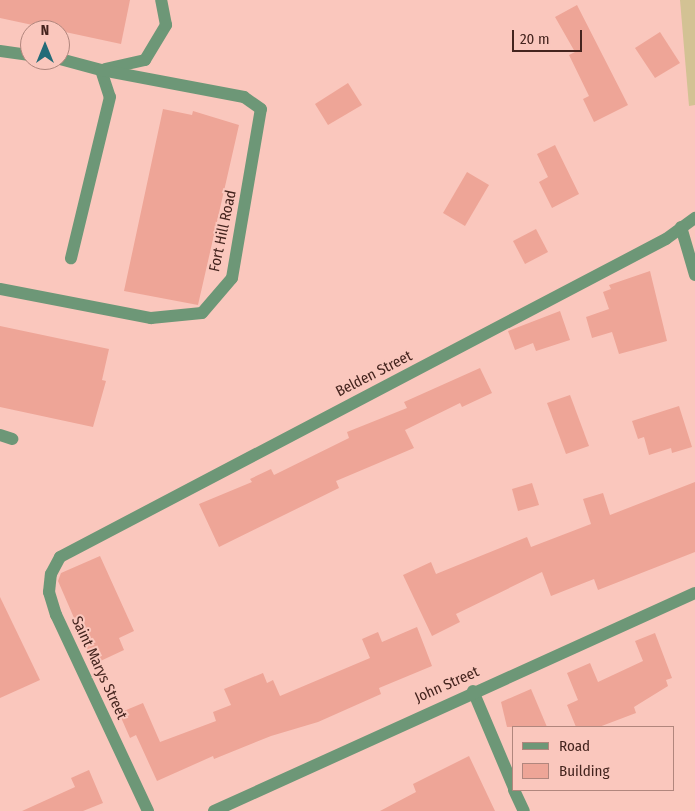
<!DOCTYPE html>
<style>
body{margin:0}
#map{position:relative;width:695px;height:811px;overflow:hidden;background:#fac7bd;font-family:"Fira Sans Condensed",sans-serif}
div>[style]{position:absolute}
.green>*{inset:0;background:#d3c294}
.building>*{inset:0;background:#eea597}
.lane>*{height:12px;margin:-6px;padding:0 6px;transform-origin:6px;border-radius:6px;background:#6d9777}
.street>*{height:12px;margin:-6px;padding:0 6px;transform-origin:6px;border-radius:6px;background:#6d9777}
span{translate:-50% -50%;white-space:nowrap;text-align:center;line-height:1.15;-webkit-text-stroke:4px #fac7bd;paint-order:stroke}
.street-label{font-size:15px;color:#44241e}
.legend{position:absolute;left:512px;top:726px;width:162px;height:65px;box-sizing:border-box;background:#fac7bd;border:1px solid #b1867d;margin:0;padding:6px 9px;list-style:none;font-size:15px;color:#44241e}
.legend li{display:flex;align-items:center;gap:10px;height:25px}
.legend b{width:25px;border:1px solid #b1867d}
.north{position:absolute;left:20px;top:20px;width:50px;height:50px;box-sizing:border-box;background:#fac7bd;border:1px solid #b1867d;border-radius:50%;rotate:0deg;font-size:14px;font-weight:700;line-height:20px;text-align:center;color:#44241e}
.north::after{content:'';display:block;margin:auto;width:18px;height:22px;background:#236b78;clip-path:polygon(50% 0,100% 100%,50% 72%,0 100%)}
.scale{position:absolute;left:512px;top:30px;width:70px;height:22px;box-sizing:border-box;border:2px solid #44241e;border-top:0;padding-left:6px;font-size:15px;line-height:18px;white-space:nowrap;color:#44241e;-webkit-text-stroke:4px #fac7bd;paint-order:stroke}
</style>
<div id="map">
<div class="green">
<div style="clip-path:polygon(680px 0,695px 0,695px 105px,689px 106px)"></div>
</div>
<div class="building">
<div style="clip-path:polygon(0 0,130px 0,121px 44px,0 18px)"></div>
<div style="clip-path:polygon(577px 5px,628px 105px,594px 122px,583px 99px,589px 96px,569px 55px,575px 52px,555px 17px)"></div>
<div style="clip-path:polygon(660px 32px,680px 63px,655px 78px,635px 48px)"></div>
<div style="clip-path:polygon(348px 83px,362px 105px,328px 125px,315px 104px)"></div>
<div style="clip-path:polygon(163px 109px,192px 115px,193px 111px,239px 125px,198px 305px,124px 291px)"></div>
<div style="clip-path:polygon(555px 145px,579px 194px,552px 208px,539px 182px,548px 177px,537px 154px)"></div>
<div style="clip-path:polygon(467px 172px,489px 185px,465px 226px,443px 213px)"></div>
<div style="clip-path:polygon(536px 229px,548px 252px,525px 264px,513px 241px)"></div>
<div style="clip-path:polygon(650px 271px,667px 341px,619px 354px,612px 332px,592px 338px,586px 317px,609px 309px,603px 292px,611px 289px,609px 285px)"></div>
<div style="clip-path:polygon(560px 311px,570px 340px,536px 351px,533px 343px,515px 350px,508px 331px)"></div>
<div style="clip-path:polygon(0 326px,109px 349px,102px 380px,106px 381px,93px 427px,0 407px)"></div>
<div style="clip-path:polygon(480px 368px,492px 393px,462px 407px,460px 403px,405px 430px,414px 448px,336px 481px,339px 488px,219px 547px,199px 504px,252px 482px,250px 479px,271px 469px,274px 475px,349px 438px,347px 432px,407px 408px,404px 402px)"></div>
<div style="clip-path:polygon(570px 395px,589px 446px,566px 454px,547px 403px)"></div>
<div style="clip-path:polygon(679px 406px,692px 447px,672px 453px,671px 448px,649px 455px,644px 437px,638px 439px,632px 421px)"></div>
<div style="clip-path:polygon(695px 482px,695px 552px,598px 590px,594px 579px,551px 596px,542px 572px,456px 614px,460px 622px,432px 636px,403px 575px,431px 562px,436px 574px,527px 537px,531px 547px,591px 524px,583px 499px,603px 493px,610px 515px)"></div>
<div style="clip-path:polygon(532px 483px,539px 505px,518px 511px,512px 489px)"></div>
<div style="clip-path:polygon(100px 556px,134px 631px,119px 638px,124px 650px,94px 664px,58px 581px,61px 573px)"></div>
<div style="clip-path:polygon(0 597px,40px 680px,0 698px)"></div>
<div style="clip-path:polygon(417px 627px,432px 666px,379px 688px,381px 694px,318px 722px,271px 736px,214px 759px,213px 756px,157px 781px,136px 735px,130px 738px,119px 713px,143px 703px,160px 742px,216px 721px,213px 712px,231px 705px,224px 689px,263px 673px,267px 683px,273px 680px,280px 696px,370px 658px,362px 639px,378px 632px,382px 642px)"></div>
<div style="clip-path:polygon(655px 633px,672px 678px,666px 680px,668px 686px,634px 707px,636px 713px,599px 727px,576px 727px,567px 705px,578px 700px,567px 673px,590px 663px,598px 682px,643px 661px,635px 641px)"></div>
<div style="clip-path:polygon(531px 689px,547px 727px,507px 727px,501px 702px)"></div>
<div style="clip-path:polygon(469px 756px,495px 811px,380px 811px,416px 792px,413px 784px)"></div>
<div style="clip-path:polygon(89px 770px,103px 803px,83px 811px,22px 811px,75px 787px,71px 778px)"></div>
</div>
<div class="lane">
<div style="left:0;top:51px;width:30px;rotate:8deg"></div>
<div style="left:60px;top:59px;width:42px;rotate:15deg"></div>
<div style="left:101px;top:70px;width:28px;rotate:72deg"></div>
<div style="left:110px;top:97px;width:166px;rotate:103.6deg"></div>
<div style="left:105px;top:69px;width:41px;rotate:-12.7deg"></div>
<div style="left:145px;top:60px;width:41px;rotate:-59deg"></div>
<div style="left:166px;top:25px;width:25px;rotate:-101deg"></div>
<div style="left:0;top:289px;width:154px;rotate:10.9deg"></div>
<div style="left:151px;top:318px;width:51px;rotate:-5.6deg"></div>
<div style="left:202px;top:313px;width:46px;rotate:-49.4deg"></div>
<div style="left:232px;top:278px;width:171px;rotate:-80.3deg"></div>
<div style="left:261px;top:109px;width:21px;rotate:-145deg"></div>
<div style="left:244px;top:97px;width:146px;rotate:-169.3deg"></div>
<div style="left:0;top:435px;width:13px;rotate:18deg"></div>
</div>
<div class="street">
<div style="left:681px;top:227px;width:50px;rotate:73.7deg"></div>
<div style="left:473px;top:691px;width:105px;rotate:67.1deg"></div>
<div style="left:514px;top:790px;width:23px;rotate:65deg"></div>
<div style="left:148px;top:811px;width:217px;rotate:-115.1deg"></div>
<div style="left:56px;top:615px;width:24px;rotate:-107deg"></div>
<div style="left:49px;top:592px;width:18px;rotate:-84deg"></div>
<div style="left:51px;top:574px;width:19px;rotate:-62deg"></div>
<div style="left:60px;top:557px;width:684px;rotate:-27.69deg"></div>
<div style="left:666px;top:239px;width:36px;rotate:-36deg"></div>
<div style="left:214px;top:811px;width:528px;rotate:-24.38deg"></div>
</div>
<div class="street-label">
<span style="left:223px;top:231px;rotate:-78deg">Fort Hill Road</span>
<span style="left:374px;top:374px;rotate:-27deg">Belden Street</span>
<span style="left:99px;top:668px;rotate:65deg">Saint Marys Street</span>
<span style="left:447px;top:685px;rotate:-24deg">John Street</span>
</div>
<ul class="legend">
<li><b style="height:6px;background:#6d9777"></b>Road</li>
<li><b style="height:14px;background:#eea597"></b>Building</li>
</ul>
<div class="north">N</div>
<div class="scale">20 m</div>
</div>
